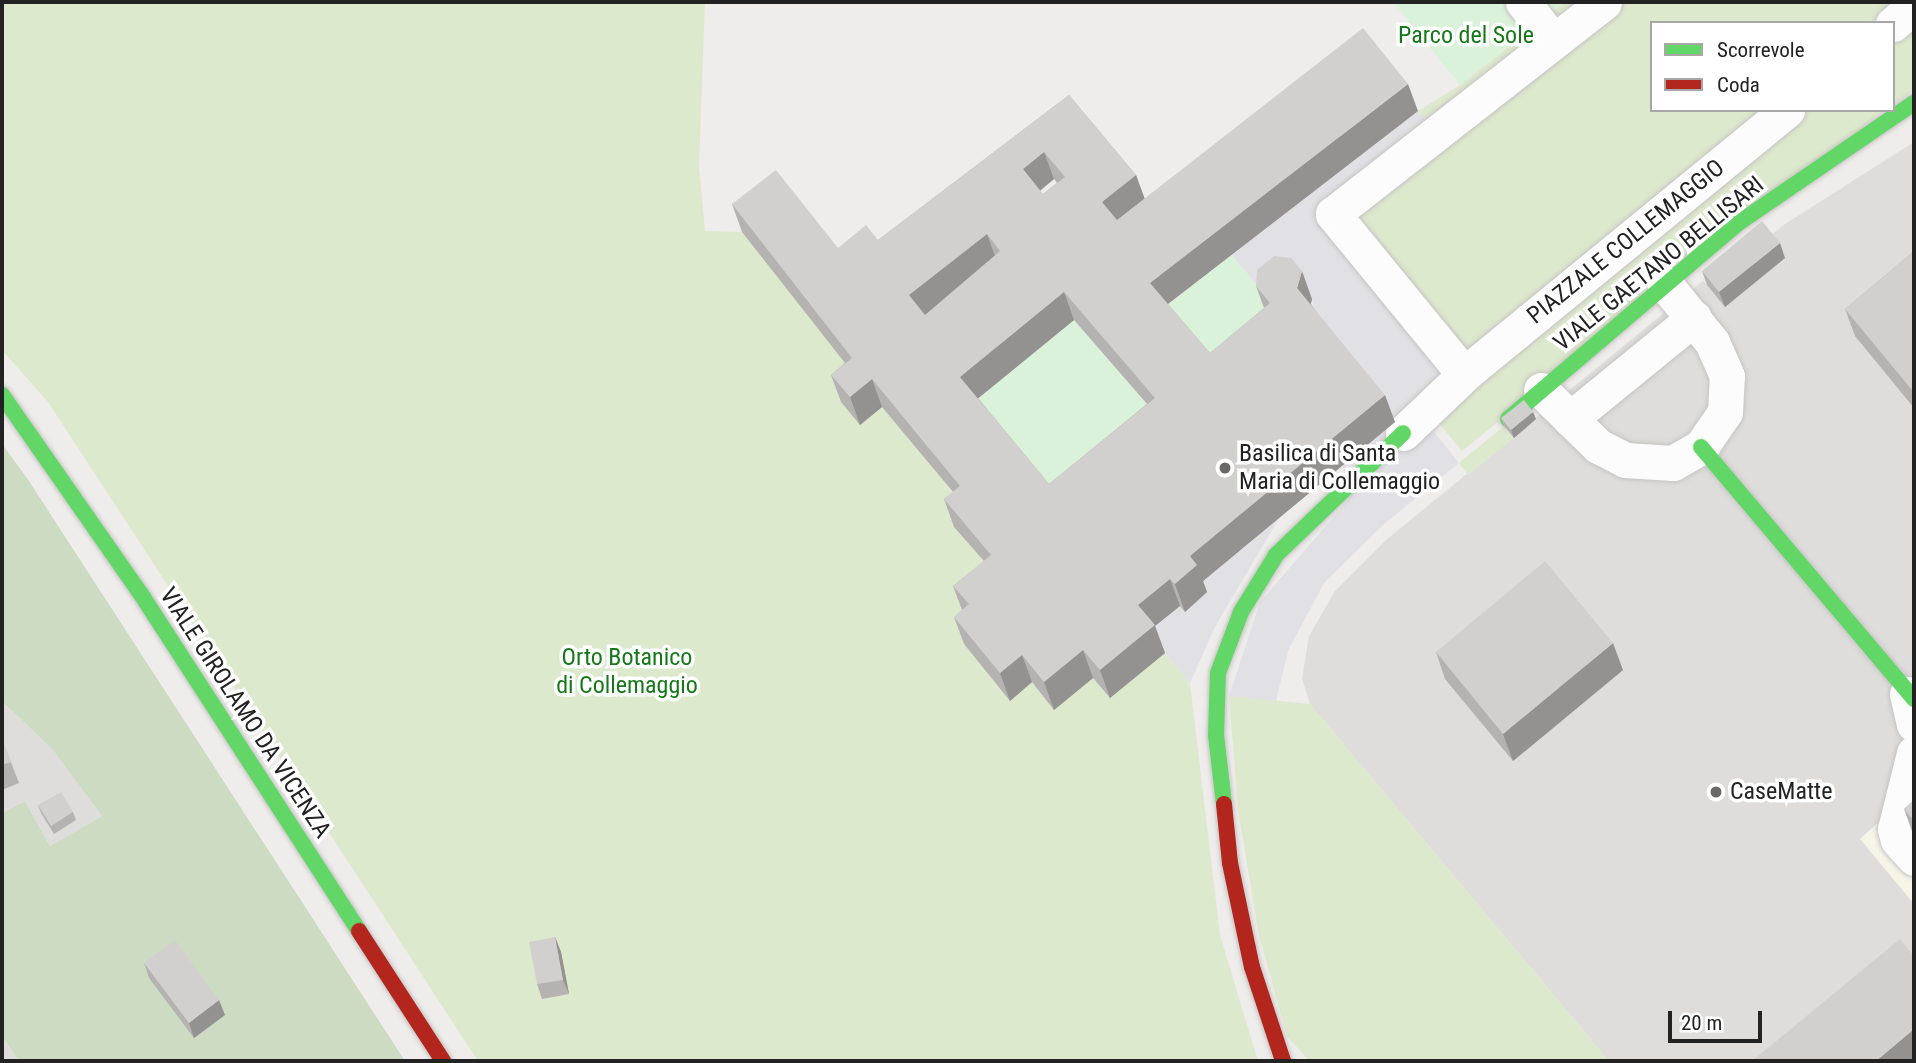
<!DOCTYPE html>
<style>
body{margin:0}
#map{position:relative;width:1916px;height:1063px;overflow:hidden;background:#efedeb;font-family:"Roboto Condensed",sans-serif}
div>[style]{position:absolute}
.residential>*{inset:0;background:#dedddc}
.education>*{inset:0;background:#f7f5e8}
.grass>*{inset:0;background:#dde9cd}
.forest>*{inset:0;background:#cddbc3}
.park>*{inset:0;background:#dbf2da}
.plaza>*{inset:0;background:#e1e1e5}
.roads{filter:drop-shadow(0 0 2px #c5c4c3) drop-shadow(0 0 2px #c5c4c3)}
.street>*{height:35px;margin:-17.5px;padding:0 17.5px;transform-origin:17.5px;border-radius:17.5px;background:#fdfcfc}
.fast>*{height:16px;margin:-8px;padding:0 8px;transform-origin:8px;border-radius:8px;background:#63d668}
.jam>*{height:16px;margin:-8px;padding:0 8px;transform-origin:8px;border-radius:8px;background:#b3261e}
.wall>*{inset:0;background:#b5b3b1}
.shaded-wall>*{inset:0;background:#939290}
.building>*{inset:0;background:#d2d0ce}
.dots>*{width:19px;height:19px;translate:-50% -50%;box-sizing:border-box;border:4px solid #fff;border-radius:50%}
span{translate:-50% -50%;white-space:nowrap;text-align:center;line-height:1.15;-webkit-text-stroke:7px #fff;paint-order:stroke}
.park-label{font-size:24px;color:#167919}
.street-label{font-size:24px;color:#222}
.poi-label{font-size:24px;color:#222}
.left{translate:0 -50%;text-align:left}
.frame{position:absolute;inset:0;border:4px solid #222;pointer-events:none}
.legend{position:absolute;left:1650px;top:21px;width:245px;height:91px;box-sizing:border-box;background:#fff;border:2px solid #a7a7a7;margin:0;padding:9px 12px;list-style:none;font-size:21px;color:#222}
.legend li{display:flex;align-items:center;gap:14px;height:35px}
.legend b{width:35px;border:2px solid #a7a7a7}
.scale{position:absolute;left:1668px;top:1011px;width:94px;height:32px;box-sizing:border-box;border:4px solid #222;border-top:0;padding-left:9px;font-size:21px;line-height:24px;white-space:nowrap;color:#222;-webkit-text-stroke:5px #fff;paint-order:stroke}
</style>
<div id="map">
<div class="residential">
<div style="clip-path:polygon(1914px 142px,1914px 1061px,1609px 1061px,1310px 704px,1302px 679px,1309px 636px,1335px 591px,1386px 540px,1703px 281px,1708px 285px,1785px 224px)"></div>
<div style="clip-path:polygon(2px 701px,52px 749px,102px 816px,50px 846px,25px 801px,2px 813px)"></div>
<div style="clip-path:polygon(2px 1036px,19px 1061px,2px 1061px)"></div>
</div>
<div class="education">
<div style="clip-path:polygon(1914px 790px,1914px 904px,1860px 839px)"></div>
</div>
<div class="grass">
<div style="clip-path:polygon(2px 2px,705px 2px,699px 166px,705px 231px,742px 232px,970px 514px,1001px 582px,1010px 700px,1032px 682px,1054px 709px,1093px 678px,1110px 697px,1165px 653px,1190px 683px,1220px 935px,1258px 1061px,478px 1061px,48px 402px,2px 350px)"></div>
<div style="clip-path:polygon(1565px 2px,1596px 2px,1432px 130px,1418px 111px,1460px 85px)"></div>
<div style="clip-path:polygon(1613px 2px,1912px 2px,1886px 23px,1652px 23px,1652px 110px,1779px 110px,1465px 365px,1342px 214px)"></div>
<div style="clip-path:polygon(1914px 13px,1914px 90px,1893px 105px,1893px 30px)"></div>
<div style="clip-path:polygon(1795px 110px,1885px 110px,1462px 451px,1438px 422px,1468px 378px)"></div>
<div style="clip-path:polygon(1504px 426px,1514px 438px,1468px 475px,1459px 463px)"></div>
<div style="clip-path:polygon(1229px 696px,1310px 704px,1609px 1061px,1309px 1061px,1287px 1036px,1259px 936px,1238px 810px)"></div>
</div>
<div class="forest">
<div style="clip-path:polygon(2px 444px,27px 478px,405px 1061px,19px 1061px,2px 1036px,2px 813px,25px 801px,50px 846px,102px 816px,52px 749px,2px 701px)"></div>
</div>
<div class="park">
<div style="clip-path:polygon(1393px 2px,1565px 2px,1460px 85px)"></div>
<div style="clip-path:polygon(1232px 255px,1267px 297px,1266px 314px,1220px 380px,1160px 310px)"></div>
<div style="clip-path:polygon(1074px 320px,1165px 425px,1059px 512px,970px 405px)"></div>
</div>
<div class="plaza">
<div style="clip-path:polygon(1418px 111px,1439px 138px,1342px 214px,1465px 365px,1431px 428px,1459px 463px,1384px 524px,1324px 583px,1288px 651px,1276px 701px,1229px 696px,1260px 602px,1349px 499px,1312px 299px,1267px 297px,1232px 255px)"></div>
<div style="clip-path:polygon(1281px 515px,1215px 627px,1190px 683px,1148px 632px,1180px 606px,1185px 611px,1207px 592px,1200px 583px)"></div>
</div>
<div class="roads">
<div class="street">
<div style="left:1523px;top:2px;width:49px;rotate:52.4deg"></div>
<div style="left:1893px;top:24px;width:28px;rotate:-41deg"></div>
<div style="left:1464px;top:374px;width:207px;rotate:-129.3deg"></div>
<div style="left:1333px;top:214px;width:344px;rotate:-38deg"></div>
<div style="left:1541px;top:390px;width:80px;rotate:44.5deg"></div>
<div style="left:1598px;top:446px;width:30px;rotate:27deg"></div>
<div style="left:1625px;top:460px;width:48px;rotate:3.6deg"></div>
<div style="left:1673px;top:463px;width:32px;rotate:-30deg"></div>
<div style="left:1701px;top:447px;width:42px;rotate:-55.6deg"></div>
<div style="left:1725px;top:412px;width:36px;rotate:-87deg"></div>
<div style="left:1727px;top:376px;width:37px;rotate:-114deg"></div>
<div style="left:1712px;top:342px;width:75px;rotate:-129deg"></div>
<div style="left:1570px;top:419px;width:160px;rotate:-39.2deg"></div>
<div style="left:1403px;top:433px;width:88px;rotate:-43.6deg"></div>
<div style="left:1467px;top:372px;width:414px;rotate:-39.3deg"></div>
<div style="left:1907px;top:694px;width:31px;rotate:77deg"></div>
<div style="left:1914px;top:753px;width:78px;rotate:104deg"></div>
<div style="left:1895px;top:829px;width:11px;rotate:75deg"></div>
<div style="left:1898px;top:840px;width:24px;rotate:48deg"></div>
</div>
<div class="fast">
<div style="left:2px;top:395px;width:243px;rotate:55.1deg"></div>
<div style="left:141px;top:594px;width:401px;rotate:57.1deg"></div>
<div style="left:1508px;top:419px;width:301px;rotate:-40.4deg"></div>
<div style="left:1737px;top:224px;width:214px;rotate:-34.4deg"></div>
<div style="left:1701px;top:447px;width:330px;rotate:49.8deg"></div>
<div style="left:1224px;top:804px;width:69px;rotate:-96.6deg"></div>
<div style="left:1216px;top:735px;width:62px;rotate:-88.2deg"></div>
<div style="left:1218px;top:673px;width:65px;rotate:-69.3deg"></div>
<div style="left:1241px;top:612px;width:67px;rotate:-58.4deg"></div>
<div style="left:1276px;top:555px;width:176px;rotate:-43.8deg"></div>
</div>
<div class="jam">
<div style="left:1224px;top:804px;width:59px;rotate:84.2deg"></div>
<div style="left:1230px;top:863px;width:106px;rotate:78.1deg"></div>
<div style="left:1252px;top:967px;width:99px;rotate:71.7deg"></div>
<div style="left:359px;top:931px;width:155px;rotate:57.1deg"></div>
</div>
</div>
<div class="wall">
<div style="clip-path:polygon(evenodd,1069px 95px,1136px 175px,1144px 199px,1418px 111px,1168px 304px,1210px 353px,1264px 308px,1256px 286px,1312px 299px,1311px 304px,1395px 422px,1203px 581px,1207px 592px,1185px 612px,1180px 606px,1155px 626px,1165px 653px,1110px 698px,1093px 678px,1054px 710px,1032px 682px,1010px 701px,964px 644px,954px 617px,962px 610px,953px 586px,984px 561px,954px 527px,944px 499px,953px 492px,882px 407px,860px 425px,841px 402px,831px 375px,845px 363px,742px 232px,732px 204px,838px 248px,878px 240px,1069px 95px,1054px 179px,1057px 183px,1043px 194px,1040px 191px,1054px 179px,1069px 95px,1074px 320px,1147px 404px,1049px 484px,978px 398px,1074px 320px)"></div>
<div style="clip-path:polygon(1914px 251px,1914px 408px,1855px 336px,1845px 309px)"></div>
<div style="clip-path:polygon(1785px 258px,1725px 307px,1707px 285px,1702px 271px)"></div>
<div style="clip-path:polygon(1533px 412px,1536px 419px,1514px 438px,1504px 426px,1501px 418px)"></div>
<div style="clip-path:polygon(1436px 652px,1623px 670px,1513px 761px,1445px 679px)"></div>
<div style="clip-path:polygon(2px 739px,19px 783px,2px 790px)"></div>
<div style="clip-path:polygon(1914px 800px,1914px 837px,1904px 809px)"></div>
<div style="clip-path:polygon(38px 805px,73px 812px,76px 820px,54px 834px,41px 813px)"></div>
<div style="clip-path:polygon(555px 937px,561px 952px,569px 994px,542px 999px,537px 984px)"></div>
<div style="clip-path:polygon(144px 963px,225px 1015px,194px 1038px,149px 978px)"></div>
</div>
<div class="shaded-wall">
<div style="clip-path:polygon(1408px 84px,1418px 111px,1160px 310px,1150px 283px)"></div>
<div style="clip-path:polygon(1044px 152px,1054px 179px,1032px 197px,1023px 169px)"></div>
<div style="clip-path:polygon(1136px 175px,1146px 202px,1112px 230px,1102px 202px)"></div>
<div style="clip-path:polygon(987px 234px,997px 262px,919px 322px,909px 295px)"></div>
<div style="clip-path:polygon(1780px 243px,1785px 258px,1725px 307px,1719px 292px)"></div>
<div style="clip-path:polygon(1302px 271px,1312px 299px,1307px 316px,1297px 288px)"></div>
<div style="clip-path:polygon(1064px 292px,1074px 320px,970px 405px,960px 377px)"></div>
<div style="clip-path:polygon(872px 379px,882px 407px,860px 425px,850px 397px)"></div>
<div style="clip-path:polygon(1385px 395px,1395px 422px,1203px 581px,1207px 592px,1185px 612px,1175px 584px,1190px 556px)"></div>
<div style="clip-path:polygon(1533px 412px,1536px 419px,1514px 438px,1511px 430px)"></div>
<div style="clip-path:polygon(1170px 579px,1180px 606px,1155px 626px,1165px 653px,1110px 698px,1100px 670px,1138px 605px)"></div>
<div style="clip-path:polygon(1613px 643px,1623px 670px,1513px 761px,1503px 734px)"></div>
<div style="clip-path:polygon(1083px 650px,1093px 678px,1054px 710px,1044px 682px)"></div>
<div style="clip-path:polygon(1022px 655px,1032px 682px,1010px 701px,1000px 673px)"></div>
<div style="clip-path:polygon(555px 937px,561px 952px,569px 994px,563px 980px)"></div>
<div style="clip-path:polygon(219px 1000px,225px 1015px,194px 1038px,189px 1023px)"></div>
<div style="clip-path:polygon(1914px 1029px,1914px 1061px,1876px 1061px)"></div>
</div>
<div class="building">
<div style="clip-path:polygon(evenodd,1363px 28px,1408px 84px,1150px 283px,1210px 353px,1270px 303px,1256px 286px,1257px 270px,1274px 256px,1291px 258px,1302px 271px,1297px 288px,1385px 395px,1190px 556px,1197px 565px,1175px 584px,1170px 579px,1138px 605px,1155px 625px,1100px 670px,1083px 650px,1044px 682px,1022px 655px,1000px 673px,954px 617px,969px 604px,953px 586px,991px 555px,944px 499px,960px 486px,872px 379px,850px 397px,831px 375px,852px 358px,732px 204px,776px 170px,838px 248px,866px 225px,878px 240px,1069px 95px,1136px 175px,1102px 202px,1117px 220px,1363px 28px,1044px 152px,1065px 177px,1043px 194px,1023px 169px,1044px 152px,1363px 28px,987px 234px,1000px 251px,925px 315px,909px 295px,987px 234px,1363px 28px,1064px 292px,1155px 398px,1049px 484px,960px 377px,1064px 292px)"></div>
<div style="clip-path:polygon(1762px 221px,1780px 243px,1719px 292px,1702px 271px)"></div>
<div style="clip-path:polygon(1914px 251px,1914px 389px,1912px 390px,1845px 309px)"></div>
<div style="clip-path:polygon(1524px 400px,1533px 412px,1511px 430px,1501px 418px)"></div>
<div style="clip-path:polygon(1545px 561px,1613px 643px,1503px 734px,1436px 652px)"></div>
<div style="clip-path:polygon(2px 739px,11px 762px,2px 765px)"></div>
<div style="clip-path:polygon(61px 792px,73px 812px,51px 826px,38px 805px)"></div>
<div style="clip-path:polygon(1914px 800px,1914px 821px,1904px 809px)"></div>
<div style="clip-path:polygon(555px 937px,563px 980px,537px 984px,529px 942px)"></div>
<div style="clip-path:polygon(1900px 939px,1914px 956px,1914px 1029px,1876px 1061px,1752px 1061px)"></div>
<div style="clip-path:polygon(175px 940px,219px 1000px,189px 1023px,144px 963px)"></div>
</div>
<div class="dots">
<div style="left:1225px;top:468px;background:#6a6968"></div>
<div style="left:1716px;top:792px;background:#6a6968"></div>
</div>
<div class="park-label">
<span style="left:1466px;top:36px">Parco del Sole</span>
<span style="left:627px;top:672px">Orto Botanico<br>di Collemaggio</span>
</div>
<div class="street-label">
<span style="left:1626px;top:242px;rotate:-39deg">PIAZZALE COLLEMAGGIO</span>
<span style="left:1659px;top:264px;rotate:-39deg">VIALE GAETANO BELLISARI</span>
<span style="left:245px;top:713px;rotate:57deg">VIALE GIROLAMO DA VICENZA</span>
</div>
<div class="poi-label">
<span class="left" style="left:1239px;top:468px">Basilica di Santa<br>Maria di Collemaggio</span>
<span class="left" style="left:1730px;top:792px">CaseMatte</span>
</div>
<div class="frame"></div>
<ul class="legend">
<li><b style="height:9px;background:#63d668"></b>Scorrevole</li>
<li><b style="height:9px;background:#b3261e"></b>Coda</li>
</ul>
<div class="scale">20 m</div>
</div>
